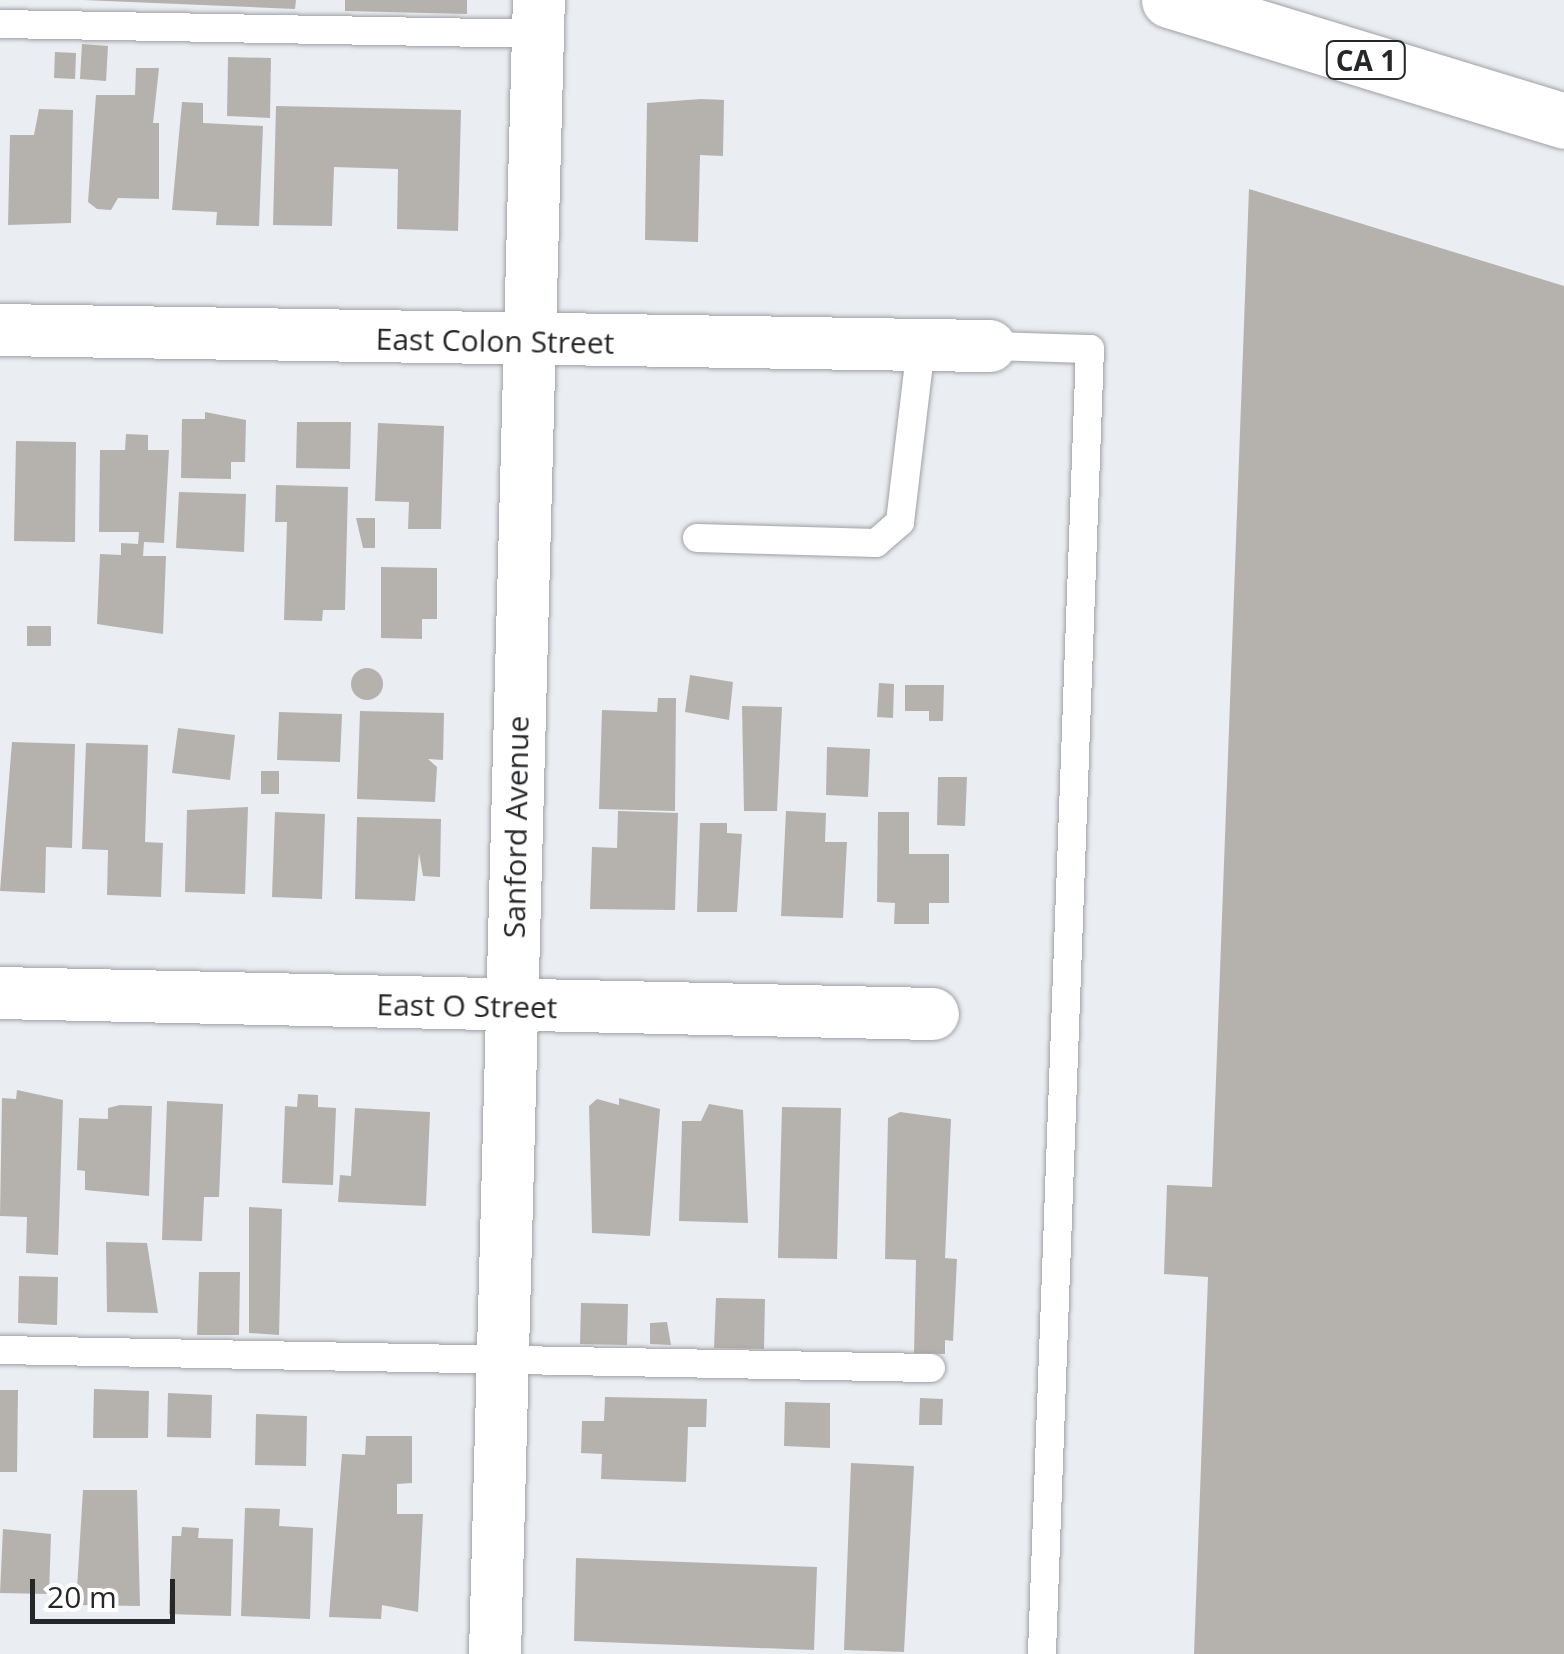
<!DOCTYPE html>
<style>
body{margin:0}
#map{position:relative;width:1564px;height:1654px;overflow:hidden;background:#eaedf1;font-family:"Open Sans",sans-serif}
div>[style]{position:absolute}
.building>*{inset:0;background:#b5b2ae}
.round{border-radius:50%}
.roads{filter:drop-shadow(0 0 2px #9fa1a5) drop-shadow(0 0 2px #9fa1a5)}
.lane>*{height:28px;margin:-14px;padding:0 14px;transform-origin:14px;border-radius:14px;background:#fff}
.street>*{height:52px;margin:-26px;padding:0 26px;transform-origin:26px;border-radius:26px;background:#fff}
.highway>*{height:55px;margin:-27.5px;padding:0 27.5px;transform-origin:27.5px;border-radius:27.5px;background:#fff}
span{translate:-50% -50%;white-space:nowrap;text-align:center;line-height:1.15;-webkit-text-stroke:8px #fff;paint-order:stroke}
.shield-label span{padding:2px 8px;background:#fff;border:2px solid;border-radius:8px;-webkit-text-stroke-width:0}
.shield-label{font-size:28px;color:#262729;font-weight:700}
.street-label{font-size:30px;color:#262729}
.scale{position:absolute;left:30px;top:1579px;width:145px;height:45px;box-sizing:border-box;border:5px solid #262729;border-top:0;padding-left:12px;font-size:30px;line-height:35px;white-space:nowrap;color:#262729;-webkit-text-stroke:8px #fff;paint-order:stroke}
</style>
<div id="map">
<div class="building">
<div style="clip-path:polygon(83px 0,296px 0,295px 9px)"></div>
<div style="clip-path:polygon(345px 0,467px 0,467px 14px,345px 11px)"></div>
<div style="clip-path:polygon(82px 44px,108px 46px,106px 81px,80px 79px)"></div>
<div style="clip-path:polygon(55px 52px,76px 53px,75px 79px,54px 78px)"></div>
<div style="clip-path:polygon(228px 57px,271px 58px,270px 118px,227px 116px)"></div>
<div style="clip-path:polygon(136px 68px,159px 68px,153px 123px,159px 123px,159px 199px,118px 198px,111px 210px,97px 209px,88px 202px,96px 95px,135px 95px)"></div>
<div style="clip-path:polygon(701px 99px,724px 100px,723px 156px,700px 155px,698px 242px,645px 240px,647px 103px)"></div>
<div style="clip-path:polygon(182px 102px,203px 103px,203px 123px,263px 126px,259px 226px,216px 225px,217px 212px,172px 210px)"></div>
<div style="clip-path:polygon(276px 106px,461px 110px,458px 231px,397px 229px,398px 169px,334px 167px,332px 226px,273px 225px)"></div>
<div style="clip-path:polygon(39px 109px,73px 110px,71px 223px,8px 225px,10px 135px,34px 135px)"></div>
<div style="clip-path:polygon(1249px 189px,1564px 286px,1564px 1654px,1194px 1654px,1208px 1277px,1164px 1274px,1167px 1185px,1212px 1187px)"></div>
<div style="clip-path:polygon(205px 412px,246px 420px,245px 462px,231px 462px,231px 479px,181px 478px,182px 419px,205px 419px)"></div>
<div style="clip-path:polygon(297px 422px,351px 422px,350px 469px,296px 468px)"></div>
<div style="clip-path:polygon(378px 423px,444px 426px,441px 529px,408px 529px,409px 502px,375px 501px)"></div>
<div style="clip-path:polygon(126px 434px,148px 435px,148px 450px,169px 450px,164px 543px,144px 542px,143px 556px,166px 556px,163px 634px,97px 624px,100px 554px,121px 555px,121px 543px,138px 544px,139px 532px,99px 532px,100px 450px,125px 450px)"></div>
<div style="clip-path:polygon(16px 441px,76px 442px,75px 542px,14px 541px)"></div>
<div style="clip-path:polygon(276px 485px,348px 487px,345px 610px,323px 610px,322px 621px,284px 620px,287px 522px,275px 522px)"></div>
<div style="clip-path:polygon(179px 492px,246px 494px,244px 552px,176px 548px)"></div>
<div style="clip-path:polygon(356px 518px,375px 518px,375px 548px,363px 548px)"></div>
<div style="clip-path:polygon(381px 567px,437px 568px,437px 619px,422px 619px,422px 639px,381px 638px)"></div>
<div style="clip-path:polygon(27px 626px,51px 626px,51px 646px,27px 646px)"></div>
<div class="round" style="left:351px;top:668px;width:32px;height:32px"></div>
<div style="clip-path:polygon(690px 675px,733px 682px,729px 720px,685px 712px)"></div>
<div style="clip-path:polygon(879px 683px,894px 684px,893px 718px,877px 717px)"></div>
<div style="clip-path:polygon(905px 685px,944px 685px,943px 721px,929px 721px,929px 711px,905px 711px)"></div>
<div style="clip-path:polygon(658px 698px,676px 698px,675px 811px,599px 809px,602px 710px,657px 712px)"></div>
<div style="clip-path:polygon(742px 706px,782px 707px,777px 811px,744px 811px)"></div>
<div style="clip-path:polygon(360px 711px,444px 713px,443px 760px,428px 759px,437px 767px,435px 802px,357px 799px)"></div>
<div style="clip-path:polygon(279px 712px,342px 714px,340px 762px,277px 760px)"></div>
<div style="clip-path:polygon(178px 728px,235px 735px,230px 780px,172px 773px)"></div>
<div style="clip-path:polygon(12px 742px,75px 744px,72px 848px,46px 847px,45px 893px,0 891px)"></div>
<div style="clip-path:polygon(86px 743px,148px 745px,145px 842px,163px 843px,161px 897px,107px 895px,108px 850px,82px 849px)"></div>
<div style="clip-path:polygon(827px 747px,870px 749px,868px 797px,826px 795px)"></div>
<div style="clip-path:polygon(261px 771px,279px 771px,279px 794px,261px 794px)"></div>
<div style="clip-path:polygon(938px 777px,967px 777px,965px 826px,937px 825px)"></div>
<div style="clip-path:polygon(248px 807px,245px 894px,185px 892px,187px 810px)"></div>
<div style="clip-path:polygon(618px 811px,678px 813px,675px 910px,590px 909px,592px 847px,617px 848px)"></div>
<div style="clip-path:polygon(786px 811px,826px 813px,825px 842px,847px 842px,843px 918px,781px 916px)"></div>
<div style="clip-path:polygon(275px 812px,325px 814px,322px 899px,272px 897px)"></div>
<div style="clip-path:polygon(878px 812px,909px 812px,909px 854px,949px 854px,949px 903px,929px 903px,929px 924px,894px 924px,895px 903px,877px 902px)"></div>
<div style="clip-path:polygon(357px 817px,441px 819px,440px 877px,423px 876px,419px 853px,415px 901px,355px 899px)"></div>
<div style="clip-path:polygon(700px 823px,727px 823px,727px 833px,742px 834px,737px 912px,697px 912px)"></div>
<div style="clip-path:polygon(17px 1090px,63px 1100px,58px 1255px,26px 1253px,27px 1217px,0 1216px,2px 1098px,16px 1099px)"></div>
<div style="clip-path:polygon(298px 1094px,318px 1095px,318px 1107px,336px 1108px,333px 1185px,282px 1183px,285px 1106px,297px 1107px)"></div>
<div style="clip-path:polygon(619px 1098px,660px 1109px,650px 1236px,592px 1233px,589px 1106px,597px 1099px,619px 1105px)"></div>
<div style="clip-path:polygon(167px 1101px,223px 1104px,219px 1197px,204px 1197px,202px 1241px,162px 1240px)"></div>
<div style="clip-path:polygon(709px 1104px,743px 1110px,748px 1223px,679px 1221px,682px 1121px,701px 1121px)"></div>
<div style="clip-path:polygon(120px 1105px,152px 1106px,149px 1196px,85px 1190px,85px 1171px,77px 1170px,79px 1118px,108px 1119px,108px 1108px)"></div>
<div style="clip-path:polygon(782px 1107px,841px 1108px,837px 1259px,778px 1258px)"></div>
<div style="clip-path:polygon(355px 1108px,430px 1112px,426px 1206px,338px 1202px,340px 1175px,351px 1176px)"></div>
<div style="clip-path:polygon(900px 1112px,951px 1119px,945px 1258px,957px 1259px,953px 1341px,945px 1340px,945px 1354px,914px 1353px,916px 1260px,885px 1259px,888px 1118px)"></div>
<div style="clip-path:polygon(249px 1207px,282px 1209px,279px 1335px,249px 1333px)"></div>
<div style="clip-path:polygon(106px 1242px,147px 1243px,158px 1313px,107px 1312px)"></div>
<div style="clip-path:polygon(199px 1272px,240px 1272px,239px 1335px,197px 1335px)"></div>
<div style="clip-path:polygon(19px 1276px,58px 1277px,57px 1325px,18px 1323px)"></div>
<div style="clip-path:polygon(716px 1298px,765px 1299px,764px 1349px,714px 1348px)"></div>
<div style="clip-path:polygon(581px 1303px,628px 1304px,627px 1345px,580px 1344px)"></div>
<div style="clip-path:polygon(667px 1322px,671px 1345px,650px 1344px,650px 1323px)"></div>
<div style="clip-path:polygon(94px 1389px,149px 1391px,148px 1438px,93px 1438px)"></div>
<div style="clip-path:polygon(0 1390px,18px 1390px,17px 1472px,0 1472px)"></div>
<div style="clip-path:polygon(168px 1393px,212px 1395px,211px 1438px,167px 1437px)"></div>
<div style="clip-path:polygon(605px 1397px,707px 1399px,706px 1427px,688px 1427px,686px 1482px,601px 1479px,602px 1454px,581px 1453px,582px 1421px,604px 1421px)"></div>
<div style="clip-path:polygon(920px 1398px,943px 1399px,942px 1425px,919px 1425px)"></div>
<div style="clip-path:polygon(785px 1402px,830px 1403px,830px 1448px,784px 1446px)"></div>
<div style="clip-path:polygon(256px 1414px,307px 1416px,306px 1466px,255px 1465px)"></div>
<div style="clip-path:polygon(366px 1436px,412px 1436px,412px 1483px,397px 1484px,397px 1514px,423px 1514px,418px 1612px,382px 1605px,381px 1619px,329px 1617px,342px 1454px,365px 1455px)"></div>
<div style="clip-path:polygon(851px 1463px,914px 1466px,904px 1652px,844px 1650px)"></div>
<div style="clip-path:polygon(83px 1490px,137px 1490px,140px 1606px,76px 1605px)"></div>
<div style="clip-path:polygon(245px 1508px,280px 1509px,279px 1526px,313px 1528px,310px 1619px,241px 1616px)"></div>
<div style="clip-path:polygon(182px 1527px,199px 1528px,198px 1538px,233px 1539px,231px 1616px,169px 1614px,172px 1536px,181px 1536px)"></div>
<div style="clip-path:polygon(3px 1529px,51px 1534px,49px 1594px,0 1593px)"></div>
<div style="clip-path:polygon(576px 1558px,817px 1567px,814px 1650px,574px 1641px)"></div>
</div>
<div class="roads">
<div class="lane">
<div style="left:0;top:24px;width:538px;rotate:1.06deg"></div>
<div style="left:990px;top:346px;width:100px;rotate:1.7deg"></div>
<div style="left:1090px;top:349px;width:1306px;rotate:92.11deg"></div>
<div style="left:697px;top:538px;width:179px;rotate:1.6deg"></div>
<div style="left:876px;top:543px;width:32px;rotate:-41deg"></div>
<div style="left:900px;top:522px;width:177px;rotate:-83.2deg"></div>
<div style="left:0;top:1350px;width:931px;rotate:1.11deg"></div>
</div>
<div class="street">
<div style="left:0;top:330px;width:990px;rotate:0.93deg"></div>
<div style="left:0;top:993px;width:933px;rotate:1.29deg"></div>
<div style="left:495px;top:1654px;width:1655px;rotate:-88.48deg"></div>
</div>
<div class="highway">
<div style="left:1169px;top:0;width:413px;rotate:17deg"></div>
</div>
</div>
<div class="shield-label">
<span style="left:1366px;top:60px">CA 1</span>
</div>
<div class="street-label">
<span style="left:495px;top:341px;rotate:1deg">East Colon Street</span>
<span style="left:516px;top:827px;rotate:-89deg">Sanford Avenue</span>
<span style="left:467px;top:1006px;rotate:1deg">East O Street</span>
</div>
<div class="scale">20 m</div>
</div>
